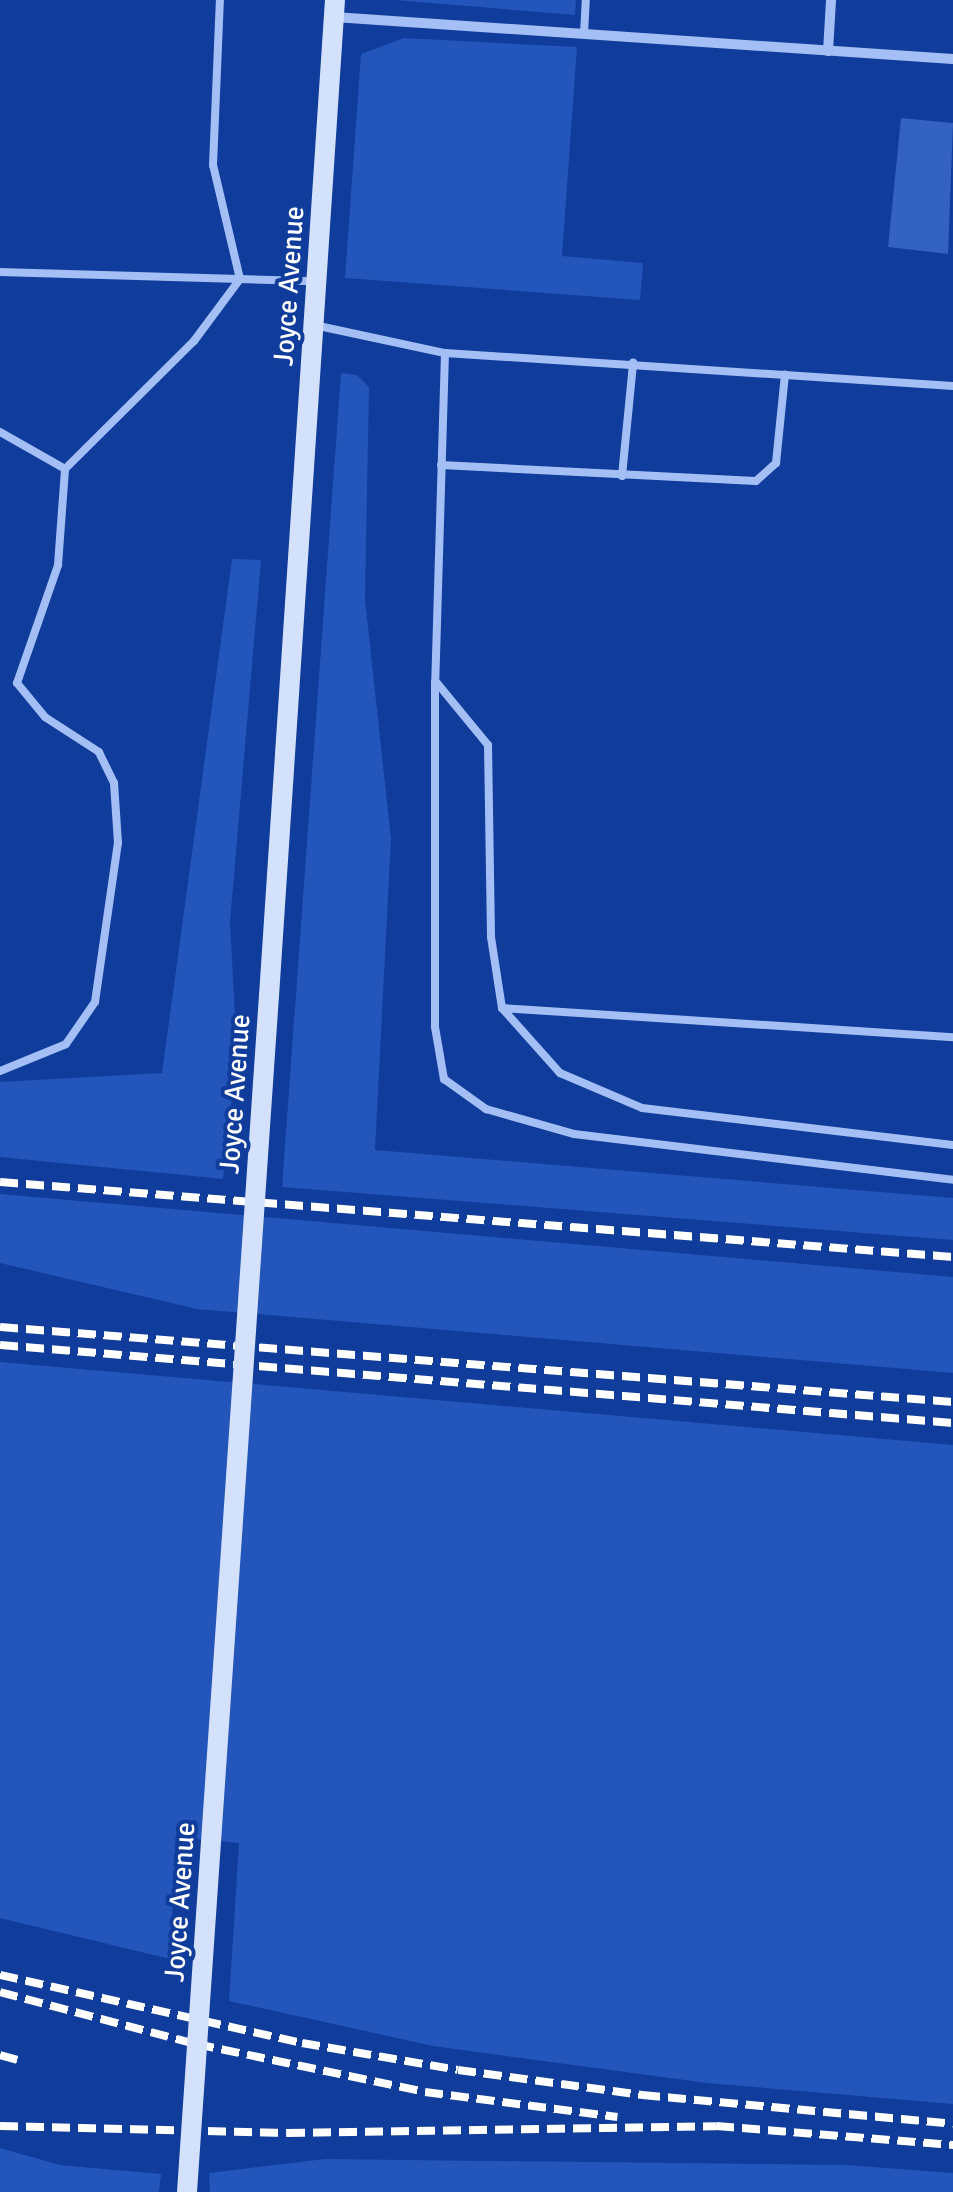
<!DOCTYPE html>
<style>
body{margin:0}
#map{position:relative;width:953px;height:2192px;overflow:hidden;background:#103c9b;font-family:Signika,sans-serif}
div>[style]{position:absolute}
.green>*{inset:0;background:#2355ba}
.building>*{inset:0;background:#3462c1}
.lane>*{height:8px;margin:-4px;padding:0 4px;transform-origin:4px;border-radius:4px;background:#a4bff5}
.street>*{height:10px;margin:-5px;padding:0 5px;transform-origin:5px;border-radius:5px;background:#a4bff5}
.secondary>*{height:20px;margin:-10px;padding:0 10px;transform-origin:10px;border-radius:10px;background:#d4e1fd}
.rail>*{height:8px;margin-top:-4px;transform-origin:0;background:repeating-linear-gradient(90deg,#fff 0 18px,transparent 0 26px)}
.secondary-bridge>*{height:20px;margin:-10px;padding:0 10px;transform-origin:10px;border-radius:10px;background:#d4e1fd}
span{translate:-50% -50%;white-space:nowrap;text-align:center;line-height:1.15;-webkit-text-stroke:8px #103c9b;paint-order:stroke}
.street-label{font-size:28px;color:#fff}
</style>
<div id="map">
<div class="green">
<div style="clip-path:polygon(394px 0,576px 0,575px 15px)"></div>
<div style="clip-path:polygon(404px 38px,577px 47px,562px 256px,643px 263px,640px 300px,345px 278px,361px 54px)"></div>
<div style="clip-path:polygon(341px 373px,357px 375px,369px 387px,365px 599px,391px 839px,375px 1150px,953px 1198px,953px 1240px,282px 1187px)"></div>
<div style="clip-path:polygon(232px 559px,261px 560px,230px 922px,237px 1054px,223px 1179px,0 1157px,0 1082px,162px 1073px)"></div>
<div style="clip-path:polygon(0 1194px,953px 1277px,953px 1373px,197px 1309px,0 1263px)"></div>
<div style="clip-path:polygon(0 1362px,953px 1445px,953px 2104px,707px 2083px,433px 2046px,229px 2001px,239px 1843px,176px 1837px,170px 1959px,0 1918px)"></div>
<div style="clip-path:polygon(0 2148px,60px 2165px,161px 2174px,159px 2192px,0 2192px)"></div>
<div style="clip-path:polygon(325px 2159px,846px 2165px,953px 2173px,953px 2192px,210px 2192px,209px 2173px)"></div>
</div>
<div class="building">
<div style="clip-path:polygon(901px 118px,953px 123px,948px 254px,888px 247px)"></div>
</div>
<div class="lane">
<div style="left:584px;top:34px;width:34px;rotate:-87deg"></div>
<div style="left:0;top:272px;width:312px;rotate:1.7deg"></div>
<div style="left:314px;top:325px;width:134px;rotate:12.1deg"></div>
<div style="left:445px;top:353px;width:329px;rotate:91.7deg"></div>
<div style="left:435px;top:682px;width:345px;rotate:90deg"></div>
<div style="left:435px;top:1027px;width:53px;rotate:80.2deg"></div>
<div style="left:444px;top:1079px;width:52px;rotate:35.5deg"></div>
<div style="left:486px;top:1109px;width:91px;rotate:15.9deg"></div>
<div style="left:574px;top:1134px;width:382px;rotate:6.9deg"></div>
<div style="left:445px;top:353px;width:509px;rotate:3.72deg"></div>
<div style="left:0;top:432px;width:75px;rotate:29.6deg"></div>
<div style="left:441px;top:465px;width:315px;rotate:2.9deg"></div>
<div style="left:756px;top:481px;width:27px;rotate:-42deg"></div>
<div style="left:776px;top:463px;width:89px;rotate:-84.2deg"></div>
<div style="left:622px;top:476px;width:114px;rotate:-84.4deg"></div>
<div style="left:437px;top:683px;width:80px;rotate:50.6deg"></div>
<div style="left:488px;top:745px;width:192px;rotate:89.1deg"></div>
<div style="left:491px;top:937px;width:72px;rotate:81.2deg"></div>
<div style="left:502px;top:1008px;width:452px;rotate:3.7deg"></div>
<div style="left:502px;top:1008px;width:87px;rotate:48.3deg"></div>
<div style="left:560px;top:1073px;width:89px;rotate:23.1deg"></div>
<div style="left:642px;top:1108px;width:313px;rotate:6.8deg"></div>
<div style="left:0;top:1071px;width:71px;rotate:-22.2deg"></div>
<div style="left:66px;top:1044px;width:51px;rotate:-55.4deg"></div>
<div style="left:95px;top:1002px;width:161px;rotate:-81.8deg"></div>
<div style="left:118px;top:843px;width:60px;rotate:-93.8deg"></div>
<div style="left:114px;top:783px;width:34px;rotate:-116deg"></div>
<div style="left:99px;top:752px;width:64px;rotate:-147.1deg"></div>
<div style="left:45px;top:717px;width:44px;rotate:-129.5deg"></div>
<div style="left:17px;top:683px;width:125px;rotate:-70.8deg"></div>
<div style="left:58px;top:565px;width:96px;rotate:-85.8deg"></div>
<div style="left:65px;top:469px;width:182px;rotate:-44.8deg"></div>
<div style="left:194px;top:341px;width:77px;rotate:-53.4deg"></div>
<div style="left:240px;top:279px;width:117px;rotate:-103.3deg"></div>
<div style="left:213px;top:165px;width:165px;rotate:-87.6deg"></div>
</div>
<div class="street">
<div style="left:334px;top:17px;width:620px;rotate:3.88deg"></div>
<div style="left:828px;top:51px;width:51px;rotate:-86.6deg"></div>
</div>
<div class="secondary">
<div style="left:269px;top:996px;width:998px;rotate:-86.21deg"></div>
</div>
<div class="rail">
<div style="left:0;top:1182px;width:956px;rotate:4.5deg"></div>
<div style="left:0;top:1327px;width:956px;rotate:4.5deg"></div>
<div style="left:0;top:1345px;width:956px;rotate:4.68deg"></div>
<div style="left:0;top:1975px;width:310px;rotate:12.7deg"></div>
<div style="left:302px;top:2043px;width:158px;rotate:9.8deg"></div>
<div style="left:458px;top:2070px;width:186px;rotate:7.7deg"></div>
<div style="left:642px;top:2095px;width:312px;rotate:5.3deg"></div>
<div style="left:0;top:1992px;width:203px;rotate:14.9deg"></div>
<div style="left:196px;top:2044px;width:234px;rotate:11.8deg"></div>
<div style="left:425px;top:2092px;width:194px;rotate:7.4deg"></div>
<div style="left:0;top:2055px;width:18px;rotate:16deg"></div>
<div style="left:0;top:2126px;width:287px;rotate:1.4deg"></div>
<div style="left:287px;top:2133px;width:429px;rotate:-0.9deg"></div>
<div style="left:716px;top:2126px;width:238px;rotate:4.6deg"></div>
</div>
<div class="secondary-bridge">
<div style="left:187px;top:2192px;width:1199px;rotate:-86.08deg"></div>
</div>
<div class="street-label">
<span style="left:289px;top:286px;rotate:-86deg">Joyce Avenue</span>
<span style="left:235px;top:1094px;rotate:-86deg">Joyce Avenue</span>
<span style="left:180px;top:1902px;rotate:-86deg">Joyce Avenue</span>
</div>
</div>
